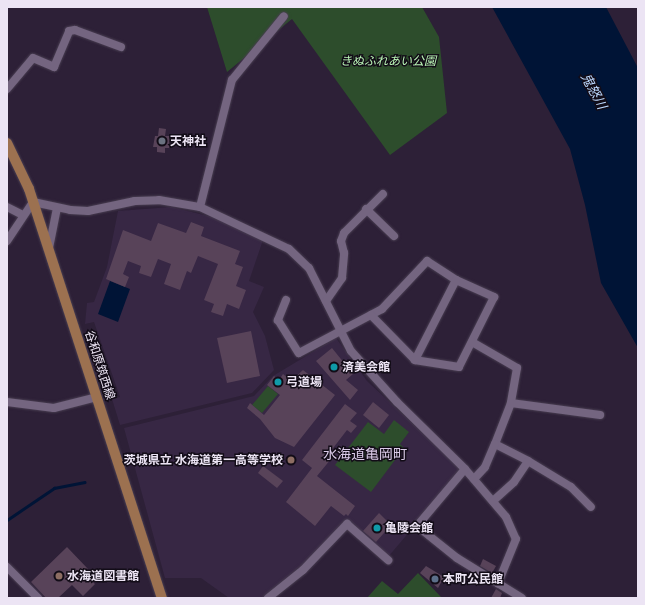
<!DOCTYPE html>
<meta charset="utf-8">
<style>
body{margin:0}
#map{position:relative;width:645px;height:605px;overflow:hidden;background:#2d2037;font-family:"PT Serif","Noto Sans JP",serif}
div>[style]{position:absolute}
.built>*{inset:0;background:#372744}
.green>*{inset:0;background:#2d4d2c}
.water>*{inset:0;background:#001436}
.stream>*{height:2.5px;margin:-1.25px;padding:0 1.25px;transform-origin:1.25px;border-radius:1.25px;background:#001436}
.building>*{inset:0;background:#584359}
.roads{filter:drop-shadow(0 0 1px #493e51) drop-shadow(0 0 1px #493e51)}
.minor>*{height:8px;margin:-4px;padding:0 4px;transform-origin:4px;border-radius:4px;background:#746580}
.major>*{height:10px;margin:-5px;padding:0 5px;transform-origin:5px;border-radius:5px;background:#9c7150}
.dots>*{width:11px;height:11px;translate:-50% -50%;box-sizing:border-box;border:2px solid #120c17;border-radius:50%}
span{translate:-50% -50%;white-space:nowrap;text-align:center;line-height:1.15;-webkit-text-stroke:3px #120c17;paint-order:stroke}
.park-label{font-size:12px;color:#baf5b6;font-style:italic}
.poi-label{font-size:12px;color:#ece4f4;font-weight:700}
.left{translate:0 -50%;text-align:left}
.right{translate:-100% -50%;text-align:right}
.street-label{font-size:12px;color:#ece4f4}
.water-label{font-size:13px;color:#bad7fe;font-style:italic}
.quarter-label{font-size:14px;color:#dbcbe9}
.frame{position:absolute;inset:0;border:8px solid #ece4f4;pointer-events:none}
</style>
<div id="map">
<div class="built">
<div style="clip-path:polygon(171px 207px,212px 217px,263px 240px,249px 281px,264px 287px,253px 312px,265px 336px,274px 370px,252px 393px,120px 425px,112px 399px,120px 397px,94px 322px,85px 324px,87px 303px,94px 302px,107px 267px,118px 211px)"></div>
<div style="clip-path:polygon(336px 338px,367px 381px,462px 470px,388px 557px,346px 521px,309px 559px,262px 598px,229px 598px,201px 578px,165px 578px,124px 428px,254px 396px,273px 376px)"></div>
</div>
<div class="green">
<div style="clip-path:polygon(207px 7px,422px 7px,439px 37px,447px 113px,390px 155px,292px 19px,227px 72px)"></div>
<div style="clip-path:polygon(268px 386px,278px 394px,262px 413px,252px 405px)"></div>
<div style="clip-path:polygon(394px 420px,409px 432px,400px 444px,404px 448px,371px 492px,335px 465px,368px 422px,384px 434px)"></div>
<div style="clip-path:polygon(418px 573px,442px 598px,367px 598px,382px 581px,398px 594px)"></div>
</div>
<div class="water">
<div style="clip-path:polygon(492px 7px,606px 7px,638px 68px,638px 348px,601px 283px,585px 205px,570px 149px)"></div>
<div style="clip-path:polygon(110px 281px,130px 289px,118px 322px,98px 314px)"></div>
</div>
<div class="stream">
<div style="left:7px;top:520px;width:57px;rotate:-34.2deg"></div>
<div style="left:54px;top:488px;width:31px;rotate:-11deg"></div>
</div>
<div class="building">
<div style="clip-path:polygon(159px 128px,166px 129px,165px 136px,170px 136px,169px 148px,165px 148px,165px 153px,157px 152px,157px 147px,153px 147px,155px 136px,158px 136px)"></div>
<div style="clip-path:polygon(191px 222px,204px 227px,201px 236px,240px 251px,235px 264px,243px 267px,236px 286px,246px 290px,239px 309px,227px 304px,223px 316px,211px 312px,214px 304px,204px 300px,218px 264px,198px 256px,191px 273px,187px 271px,180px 290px,164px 284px,171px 264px,158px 259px,151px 277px,139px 273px,141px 266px,128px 261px,123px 274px,129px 277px,125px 287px,106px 279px,123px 230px,151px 241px,158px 223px,186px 233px)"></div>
<div style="clip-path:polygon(251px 331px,260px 376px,227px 383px,217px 338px)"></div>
<div style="clip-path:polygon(332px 348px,353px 374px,346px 380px,358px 390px,350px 400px,316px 361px)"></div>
<div style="clip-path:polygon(303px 370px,335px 395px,294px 447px,275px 438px,260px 419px,247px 408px,250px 403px,264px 415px,280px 395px,267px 385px,274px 376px,279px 380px,283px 374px,291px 381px)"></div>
<div style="clip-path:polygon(373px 402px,389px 415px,379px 428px,363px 415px)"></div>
<div style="clip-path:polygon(345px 404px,357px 413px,350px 421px,357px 426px,351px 433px,347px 430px,327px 456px,331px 459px,317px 476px,355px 506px,348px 516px,346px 514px,344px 516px,331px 506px,315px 526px,286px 502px,312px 468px,302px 460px)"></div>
<div style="clip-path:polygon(263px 466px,283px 481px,277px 488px,258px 473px)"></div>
<div style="clip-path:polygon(379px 513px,391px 525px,376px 542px,363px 531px)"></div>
<div style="clip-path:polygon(67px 547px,88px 569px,84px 573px,95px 584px,83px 596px,72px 585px,58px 598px,46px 598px,31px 582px)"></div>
<div style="clip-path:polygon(483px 559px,496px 566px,492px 573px,480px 566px)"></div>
<div style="clip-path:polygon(426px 566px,444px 577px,438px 588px,420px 573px)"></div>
<div style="clip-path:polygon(496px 589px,502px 593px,500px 598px,491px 598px)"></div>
</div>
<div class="roads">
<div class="minor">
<div style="left:7px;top:89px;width:40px;rotate:-50deg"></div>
<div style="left:33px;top:58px;width:23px;rotate:23deg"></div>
<div style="left:54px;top:67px;width:39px;rotate:-67deg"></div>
<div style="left:69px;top:31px;width:6px;rotate:-9deg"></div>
<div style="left:75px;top:30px;width:49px;rotate:20.3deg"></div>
<div style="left:7px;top:207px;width:18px;rotate:27deg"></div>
<div style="left:200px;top:207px;width:131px;rotate:-75.9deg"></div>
<div style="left:232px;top:80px;width:82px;rotate:-50.9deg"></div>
<div style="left:366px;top:209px;width:39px;rotate:44deg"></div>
<div style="left:7px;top:241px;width:47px;rotate:-56.3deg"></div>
<div style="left:33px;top:202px;width:38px;rotate:12deg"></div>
<div style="left:70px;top:210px;width:18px;rotate:3deg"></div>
<div style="left:88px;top:211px;width:48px;rotate:-12deg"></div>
<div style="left:135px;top:201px;width:24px;rotate:-2deg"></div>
<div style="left:159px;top:200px;width:42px;rotate:9.7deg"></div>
<div style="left:200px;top:207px;width:98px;rotate:25.3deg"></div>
<div style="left:289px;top:249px;width:28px;rotate:44deg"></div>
<div style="left:309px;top:268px;width:93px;rotate:63.2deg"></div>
<div style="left:351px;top:351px;width:69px;rotate:48deg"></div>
<div style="left:397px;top:402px;width:95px;rotate:44.6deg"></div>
<div style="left:465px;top:469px;width:63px;rotate:49.5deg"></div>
<div style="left:506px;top:517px;width:24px;rotate:66deg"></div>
<div style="left:516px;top:539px;width:48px;rotate:112.2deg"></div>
<div style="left:49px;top:248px;width:41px;rotate:-78.7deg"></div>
<div style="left:286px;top:300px;width:22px;rotate:112deg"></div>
<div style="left:278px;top:320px;width:39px;rotate:58deg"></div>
<div style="left:299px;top:353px;width:94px;rotate:-27.9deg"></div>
<div style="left:382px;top:309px;width:66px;rotate:-46.8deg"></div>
<div style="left:427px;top:261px;width:35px;rotate:33deg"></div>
<div style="left:456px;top:280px;width:42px;rotate:24.1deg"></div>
<div style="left:494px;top:297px;width:78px;rotate:116.6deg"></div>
<div style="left:459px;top:367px;width:45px;rotate:-171deg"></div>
<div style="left:415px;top:360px;width:63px;rotate:-134.4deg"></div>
<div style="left:326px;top:301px;width:28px;rotate:-55deg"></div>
<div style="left:342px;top:278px;width:25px;rotate:-85deg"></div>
<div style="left:344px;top:253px;width:12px;rotate:-104deg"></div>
<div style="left:341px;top:241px;width:9px;rotate:-69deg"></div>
<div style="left:344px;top:233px;width:55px;rotate:-45deg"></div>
<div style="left:472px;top:342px;width:52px;rotate:30deg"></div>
<div style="left:517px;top:368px;width:36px;rotate:100deg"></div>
<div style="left:511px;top:403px;width:44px;rotate:111.3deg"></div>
<div style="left:495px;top:444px;width:37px;rotate:27deg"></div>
<div style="left:528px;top:461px;width:50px;rotate:31.2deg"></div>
<div style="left:571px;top:487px;width:28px;rotate:45deg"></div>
<div style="left:415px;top:360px;width:90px;rotate:-62.9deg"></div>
<div style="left:7px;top:402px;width:47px;rotate:7.3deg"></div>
<div style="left:54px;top:408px;width:44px;rotate:-14.3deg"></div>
<div style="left:511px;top:403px;width:90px;rotate:7.7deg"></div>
<div style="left:465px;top:469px;width:75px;rotate:130.1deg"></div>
<div style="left:417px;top:526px;width:51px;rotate:38.7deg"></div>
<div style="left:457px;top:558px;width:76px;rotate:31.6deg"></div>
<div style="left:474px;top:479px;width:16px;rotate:-47deg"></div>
<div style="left:485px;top:467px;width:25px;rotate:-67deg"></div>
<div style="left:493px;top:501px;width:28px;rotate:-42deg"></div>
<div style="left:514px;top:482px;width:25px;rotate:-56deg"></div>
<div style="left:7px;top:567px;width:44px;rotate:45deg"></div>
<div style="left:268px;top:598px;width:45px;rotate:-38.7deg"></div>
<div style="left:303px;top:570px;width:64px;rotate:-46.3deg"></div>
<div style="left:347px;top:524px;width:55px;rotate:41.3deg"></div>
</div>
<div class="major">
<div style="left:7px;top:143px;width:51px;rotate:64.4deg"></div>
<div style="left:29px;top:189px;width:430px;rotate:72deg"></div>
</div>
</div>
<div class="dots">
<div style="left:162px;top:141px;background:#6b7280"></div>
<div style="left:334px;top:367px;background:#0f9aa8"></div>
<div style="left:278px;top:382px;background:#0f9aa8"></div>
<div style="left:291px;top:460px;background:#8d6e63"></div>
<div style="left:377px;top:528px;background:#0f9aa8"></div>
<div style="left:59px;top:576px;background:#8d6e63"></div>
<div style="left:435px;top:579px;background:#5c6f8a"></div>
</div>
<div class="park-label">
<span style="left:388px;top:61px">きぬふれあい公園</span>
</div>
<div class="poi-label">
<span class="left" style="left:170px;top:141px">天神社</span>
<span class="left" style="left:342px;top:367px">済美会館</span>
<span class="left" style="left:286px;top:382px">弓道場</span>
<span class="right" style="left:283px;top:460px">茨城県立 水海道第一高等学校</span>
<span class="left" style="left:385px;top:528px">亀陵会館</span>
<span class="left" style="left:67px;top:576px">水海道図書館</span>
<span class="left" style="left:443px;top:579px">本町公民館</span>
</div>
<div class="street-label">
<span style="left:100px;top:365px;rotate:72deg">谷和原筑西線</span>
</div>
<div class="water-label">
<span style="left:594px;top:91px;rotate:62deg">鬼怒川</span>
</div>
<div class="quarter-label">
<span style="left:365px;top:454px">水海道亀岡町</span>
</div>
<div class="frame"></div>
</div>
